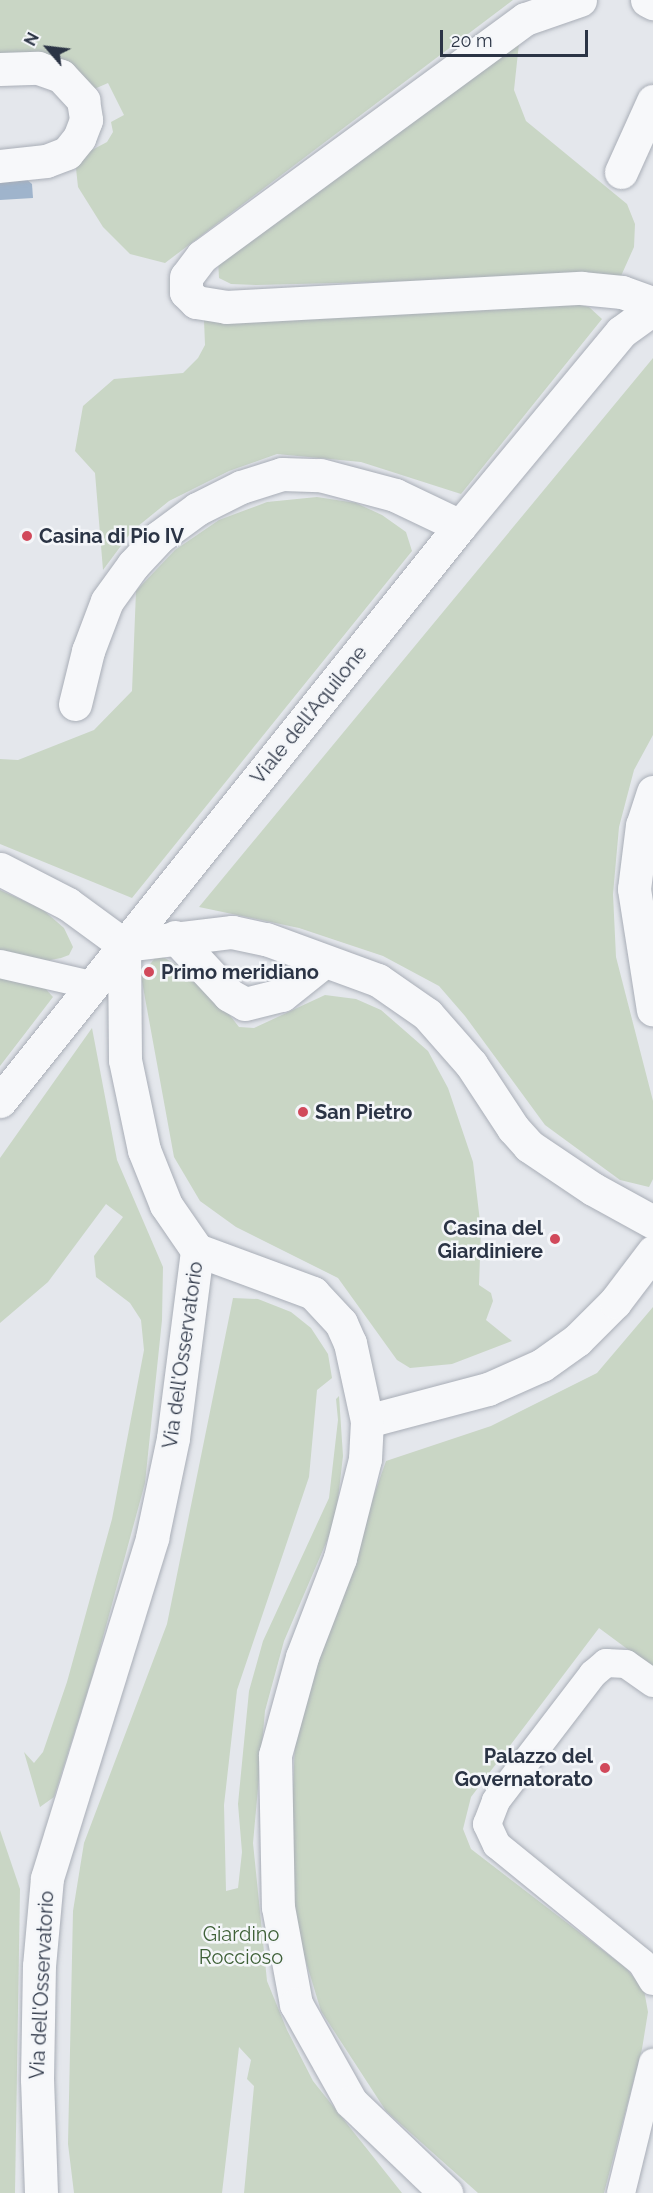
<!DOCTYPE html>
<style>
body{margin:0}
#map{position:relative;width:653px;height:2193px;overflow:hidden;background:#e4e7ec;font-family:Raleway,sans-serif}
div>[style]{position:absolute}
.green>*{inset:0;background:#c9d6c5}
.water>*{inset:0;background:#9fb4cc}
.roads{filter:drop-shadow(0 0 2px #a9aeb7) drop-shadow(0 0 2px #a9aeb7)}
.lane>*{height:28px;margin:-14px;padding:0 14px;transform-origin:14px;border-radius:14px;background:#f7f8fa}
.street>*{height:33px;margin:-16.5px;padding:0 16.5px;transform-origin:16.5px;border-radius:16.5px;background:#f7f8fa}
.dots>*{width:16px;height:16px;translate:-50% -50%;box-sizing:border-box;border:3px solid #f4f6f9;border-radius:50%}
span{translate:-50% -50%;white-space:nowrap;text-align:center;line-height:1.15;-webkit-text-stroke:5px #f4f6f9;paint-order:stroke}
.poi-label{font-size:20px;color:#2b3445;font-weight:700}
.left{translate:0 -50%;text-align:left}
.right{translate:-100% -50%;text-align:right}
.street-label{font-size:20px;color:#2b3445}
.park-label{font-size:20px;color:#3f6138}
.north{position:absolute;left:18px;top:18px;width:60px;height:60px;-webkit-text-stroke:4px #f4f6f9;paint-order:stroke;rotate:298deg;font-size:16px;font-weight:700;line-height:24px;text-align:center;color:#2b3445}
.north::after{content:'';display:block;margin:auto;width:21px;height:27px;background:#2b3445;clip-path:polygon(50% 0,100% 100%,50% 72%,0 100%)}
.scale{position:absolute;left:440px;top:30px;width:148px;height:27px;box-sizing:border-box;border:3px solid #2b3445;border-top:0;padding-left:8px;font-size:18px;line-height:21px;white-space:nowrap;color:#2b3445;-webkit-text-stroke:4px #f4f6f9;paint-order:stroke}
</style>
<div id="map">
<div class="green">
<div style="clip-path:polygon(0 0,513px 0,165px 263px,130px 254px,103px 227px,78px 187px,75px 159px,107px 142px,113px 132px,111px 122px,124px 115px,108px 83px,92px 90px,0 55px)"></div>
<div style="clip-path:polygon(519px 43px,514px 90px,526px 121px,627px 204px,635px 224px,634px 247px,621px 276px,256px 285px,231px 284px,219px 278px,218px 260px)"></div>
<div style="clip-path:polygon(564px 301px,589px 307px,602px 319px,461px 494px,361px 462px,277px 454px,229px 471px,169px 501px,132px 531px,103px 570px,95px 473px,75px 451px,83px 406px,114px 379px,183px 373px,198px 358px,205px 345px,204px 320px)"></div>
<div style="clip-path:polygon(653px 358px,653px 735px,634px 770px,619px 827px,613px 894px,616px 957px,653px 1101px,653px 1179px,649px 1187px,620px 1180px,545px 1125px,465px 1016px,439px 986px,383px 956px,299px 928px,199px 907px)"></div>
<div style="clip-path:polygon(317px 497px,356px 503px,382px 515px,406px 532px,412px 551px,132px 898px,0 844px,0 759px,18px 760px,94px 730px,132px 691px,136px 591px,175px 550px,219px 520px,267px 502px)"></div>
<div style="clip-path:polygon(0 890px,42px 909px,64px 928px,73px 947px,69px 955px,61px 958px,24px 965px,53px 997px,0 1066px)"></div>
<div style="clip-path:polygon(158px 954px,202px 980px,239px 1027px,254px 1028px,325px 995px,356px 999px,381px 1010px,428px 1051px,448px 1088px,473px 1162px,481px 1230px,479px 1285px,491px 1293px,493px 1301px,486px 1320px,512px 1341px,452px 1364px,410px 1368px,397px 1360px,338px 1278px,236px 1227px,200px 1201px,174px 1157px,141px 976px)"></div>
<div style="clip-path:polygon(92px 1028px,117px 1160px,163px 1267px,162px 1320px,145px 1483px,93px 1674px,54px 1797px,40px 1807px,24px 1752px,34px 1763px,43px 1752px,67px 1682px,112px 1519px,144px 1350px,141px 1320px,130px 1303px,96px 1277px,94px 1256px,123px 1217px,106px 1204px,48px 1282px,0 1323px,0 1158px)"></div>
<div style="clip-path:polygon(233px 1298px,258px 1299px,291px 1312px,311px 1328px,328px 1354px,332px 1378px,317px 1390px,309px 1477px,237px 1690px,224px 1805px,226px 1891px,238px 1888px,242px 1852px,238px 1804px,249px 1691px,263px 1641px,329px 1498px,338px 1420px,336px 1399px,339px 1396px,343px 1456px,338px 1499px,332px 1529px,284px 1641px,265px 1711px,253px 1843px,267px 1981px,287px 2030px,313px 2081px,402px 2193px,244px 2193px,254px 2086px,247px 2079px,251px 2060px,239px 2047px,222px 2193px,74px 2193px,68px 2144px,73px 1911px,84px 1843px,167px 1624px)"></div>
<div style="clip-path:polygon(653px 1307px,653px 1668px,599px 1628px,471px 1797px,463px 1829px,471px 1849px,626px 1968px,644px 1990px,648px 2012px,642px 2049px,604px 2193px,478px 2193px,386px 2111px,321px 2011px,297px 1932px,290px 1865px,296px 1717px,386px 1461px,491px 1426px,597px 1373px)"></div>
<div style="clip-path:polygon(0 1830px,20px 1889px,15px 2193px,0 2193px)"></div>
</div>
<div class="water">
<div style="clip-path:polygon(0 176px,25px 178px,32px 184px,33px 198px,0 200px)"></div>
</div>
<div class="roads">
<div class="lane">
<div style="left:0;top:964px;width:93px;rotate:13deg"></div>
<div style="left:653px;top:1683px;width:33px;rotate:-145deg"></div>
<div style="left:626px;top:1664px;width:20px;rotate:-177deg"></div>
<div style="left:606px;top:1663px;width:17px;rotate:140deg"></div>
<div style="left:593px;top:1674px;width:160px;rotate:127.4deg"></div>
<div style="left:496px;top:1801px;width:25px;rotate:111deg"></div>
<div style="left:487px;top:1824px;width:23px;rotate:65deg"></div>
<div style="left:497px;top:1845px;width:187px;rotate:39.1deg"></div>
<div style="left:642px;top:1963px;width:21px;rotate:59deg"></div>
<div style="left:621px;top:2193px;width:134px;rotate:-76.2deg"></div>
</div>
<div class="street">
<div style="left:580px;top:0;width:58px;rotate:160.9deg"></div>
<div style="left:525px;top:19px;width:401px;rotate:143.7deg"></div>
<div style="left:202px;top:256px;width:26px;rotate:127deg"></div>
<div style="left:186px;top:277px;width:15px;rotate:90deg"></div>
<div style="left:186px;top:292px;width:14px;rotate:45deg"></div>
<div style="left:196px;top:302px;width:30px;rotate:9deg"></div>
<div style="left:226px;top:307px;width:356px;rotate:-3.1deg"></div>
<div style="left:581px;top:288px;width:41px;rotate:5.6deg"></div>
<div style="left:622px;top:292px;width:33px;rotate:20deg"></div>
<div style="left:647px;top:0;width:7px;rotate:27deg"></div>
<div style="left:0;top:69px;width:38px;rotate:-2deg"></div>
<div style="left:38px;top:68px;width:24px;rotate:19deg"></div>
<div style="left:61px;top:76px;width:33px;rotate:47deg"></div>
<div style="left:83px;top:100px;width:20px;rotate:81deg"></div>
<div style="left:86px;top:120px;width:19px;rotate:111deg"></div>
<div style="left:79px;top:138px;width:19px;rotate:129deg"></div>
<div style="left:67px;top:153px;width:22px;rotate:159deg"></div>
<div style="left:46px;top:161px;width:46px;rotate:173.8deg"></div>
<div style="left:621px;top:172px;width:78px;rotate:-65.7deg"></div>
<div style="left:75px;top:704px;width:55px;rotate:-76.2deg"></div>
<div style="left:88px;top:651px;width:53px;rotate:-69.2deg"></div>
<div style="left:107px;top:601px;width:44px;rotate:-54.2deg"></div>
<div style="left:133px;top:565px;width:38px;rotate:-47deg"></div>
<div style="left:159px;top:537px;width:47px;rotate:-36.4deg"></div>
<div style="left:197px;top:509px;width:49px;rotate:-26.6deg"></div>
<div style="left:241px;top:487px;width:43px;rotate:-17.6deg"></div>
<div style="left:282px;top:474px;width:38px;rotate:2deg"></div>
<div style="left:320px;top:475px;width:78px;rotate:14.9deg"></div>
<div style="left:395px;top:495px;width:72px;rotate:25.5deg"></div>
<div style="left:653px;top:792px;width:35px;rotate:108deg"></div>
<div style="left:642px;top:825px;width:64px;rotate:97.1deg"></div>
<div style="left:634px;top:889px;width:122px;rotate:81.1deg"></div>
<div style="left:0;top:869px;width:76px;rotate:27.2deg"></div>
<div style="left:68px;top:904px;width:69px;rotate:36.2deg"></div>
<div style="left:175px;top:937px;width:79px;rotate:47deg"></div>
<div style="left:229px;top:995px;width:18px;rotate:29deg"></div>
<div style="left:245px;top:1004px;width:38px;rotate:-14deg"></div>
<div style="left:282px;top:995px;width:53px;rotate:-38.8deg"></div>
<div style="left:124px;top:945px;width:109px;rotate:-6.9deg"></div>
<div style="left:232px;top:932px;width:35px;rotate:12deg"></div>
<div style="left:266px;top:939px;width:119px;rotate:20.1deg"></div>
<div style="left:378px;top:980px;width:60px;rotate:34.8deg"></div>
<div style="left:427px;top:1014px;width:67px;rotate:48.7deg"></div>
<div style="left:471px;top:1064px;width:77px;rotate:56.7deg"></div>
<div style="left:513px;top:1128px;width:24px;rotate:48deg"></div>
<div style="left:529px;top:1146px;width:77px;rotate:33.9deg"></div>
<div style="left:593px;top:1189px;width:68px;rotate:28.8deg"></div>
<div style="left:124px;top:945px;width:115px;rotate:89.5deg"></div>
<div style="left:125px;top:1060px;width:92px;rotate:78.1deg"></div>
<div style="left:144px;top:1150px;width:59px;rotate:68.2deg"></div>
<div style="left:166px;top:1205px;width:55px;rotate:55.4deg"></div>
<div style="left:0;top:1101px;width:736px;rotate:-51.34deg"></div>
<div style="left:460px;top:526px;width:252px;rotate:-50.3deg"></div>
<div style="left:621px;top:332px;width:39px;rotate:-36deg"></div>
<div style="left:367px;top:1421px;width:125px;rotate:-14.8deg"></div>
<div style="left:488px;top:1389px;width:59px;rotate:-24deg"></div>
<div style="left:542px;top:1365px;width:43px;rotate:-35.5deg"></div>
<div style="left:577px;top:1340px;width:54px;rotate:-45deg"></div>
<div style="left:615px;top:1302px;width:63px;rotate:-52.8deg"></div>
<div style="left:41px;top:2193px;width:114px;rotate:-92deg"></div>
<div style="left:37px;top:2079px;width:113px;rotate:-89deg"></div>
<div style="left:39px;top:1966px;width:88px;rotate:-84.8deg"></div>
<div style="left:47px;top:1878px;width:356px;rotate:-72.8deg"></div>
<div style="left:152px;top:1538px;width:102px;rotate:-78.1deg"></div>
<div style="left:173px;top:1438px;width:190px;rotate:-82.7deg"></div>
<div style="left:197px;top:1250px;width:124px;rotate:20.3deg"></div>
<div style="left:313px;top:1293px;width:41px;rotate:47deg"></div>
<div style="left:341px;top:1323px;width:22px;rotate:66deg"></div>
<div style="left:350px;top:1343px;width:80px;rotate:77.7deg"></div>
<div style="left:367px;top:1421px;width:38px;rotate:93deg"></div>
<div style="left:365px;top:1459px;width:102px;rotate:104.2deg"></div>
<div style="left:340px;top:1558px;width:106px;rotate:111deg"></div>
<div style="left:302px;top:1657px;width:102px;rotate:105.4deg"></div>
<div style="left:275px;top:1755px;width:152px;rotate:88.9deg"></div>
<div style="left:278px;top:1907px;width:99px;rotate:79.5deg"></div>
<div style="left:296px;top:2004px;width:112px;rotate:60.7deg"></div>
<div style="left:351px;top:2102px;width:132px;rotate:43.8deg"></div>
</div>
</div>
<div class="dots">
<div style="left:27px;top:536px;background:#d1495b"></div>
<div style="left:149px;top:972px;background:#d1495b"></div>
<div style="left:303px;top:1112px;background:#d1495b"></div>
<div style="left:555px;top:1239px;background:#d1495b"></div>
<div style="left:605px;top:1768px;background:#d1495b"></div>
</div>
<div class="poi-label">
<span class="left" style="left:39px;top:536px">Casina di Pio IV</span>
<span class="left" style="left:161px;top:972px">Primo meridiano</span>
<span class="left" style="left:315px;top:1112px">San Pietro</span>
<span class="right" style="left:543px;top:1240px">Casina del<br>Giardiniere</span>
<span class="right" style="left:593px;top:1768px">Palazzo del<br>Governatorato</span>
</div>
<div class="street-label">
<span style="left:309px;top:715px;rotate:-51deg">Viale dell'Aquilone</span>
<span style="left:183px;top:1355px;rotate:-82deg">Via dell'Osservatorio</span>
<span style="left:42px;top:1985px;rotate:-87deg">Via dell'Osservatorio</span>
</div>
<div class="park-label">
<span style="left:241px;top:1946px">Giardino<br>Roccioso</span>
</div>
<div class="north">N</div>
<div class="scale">20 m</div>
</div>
